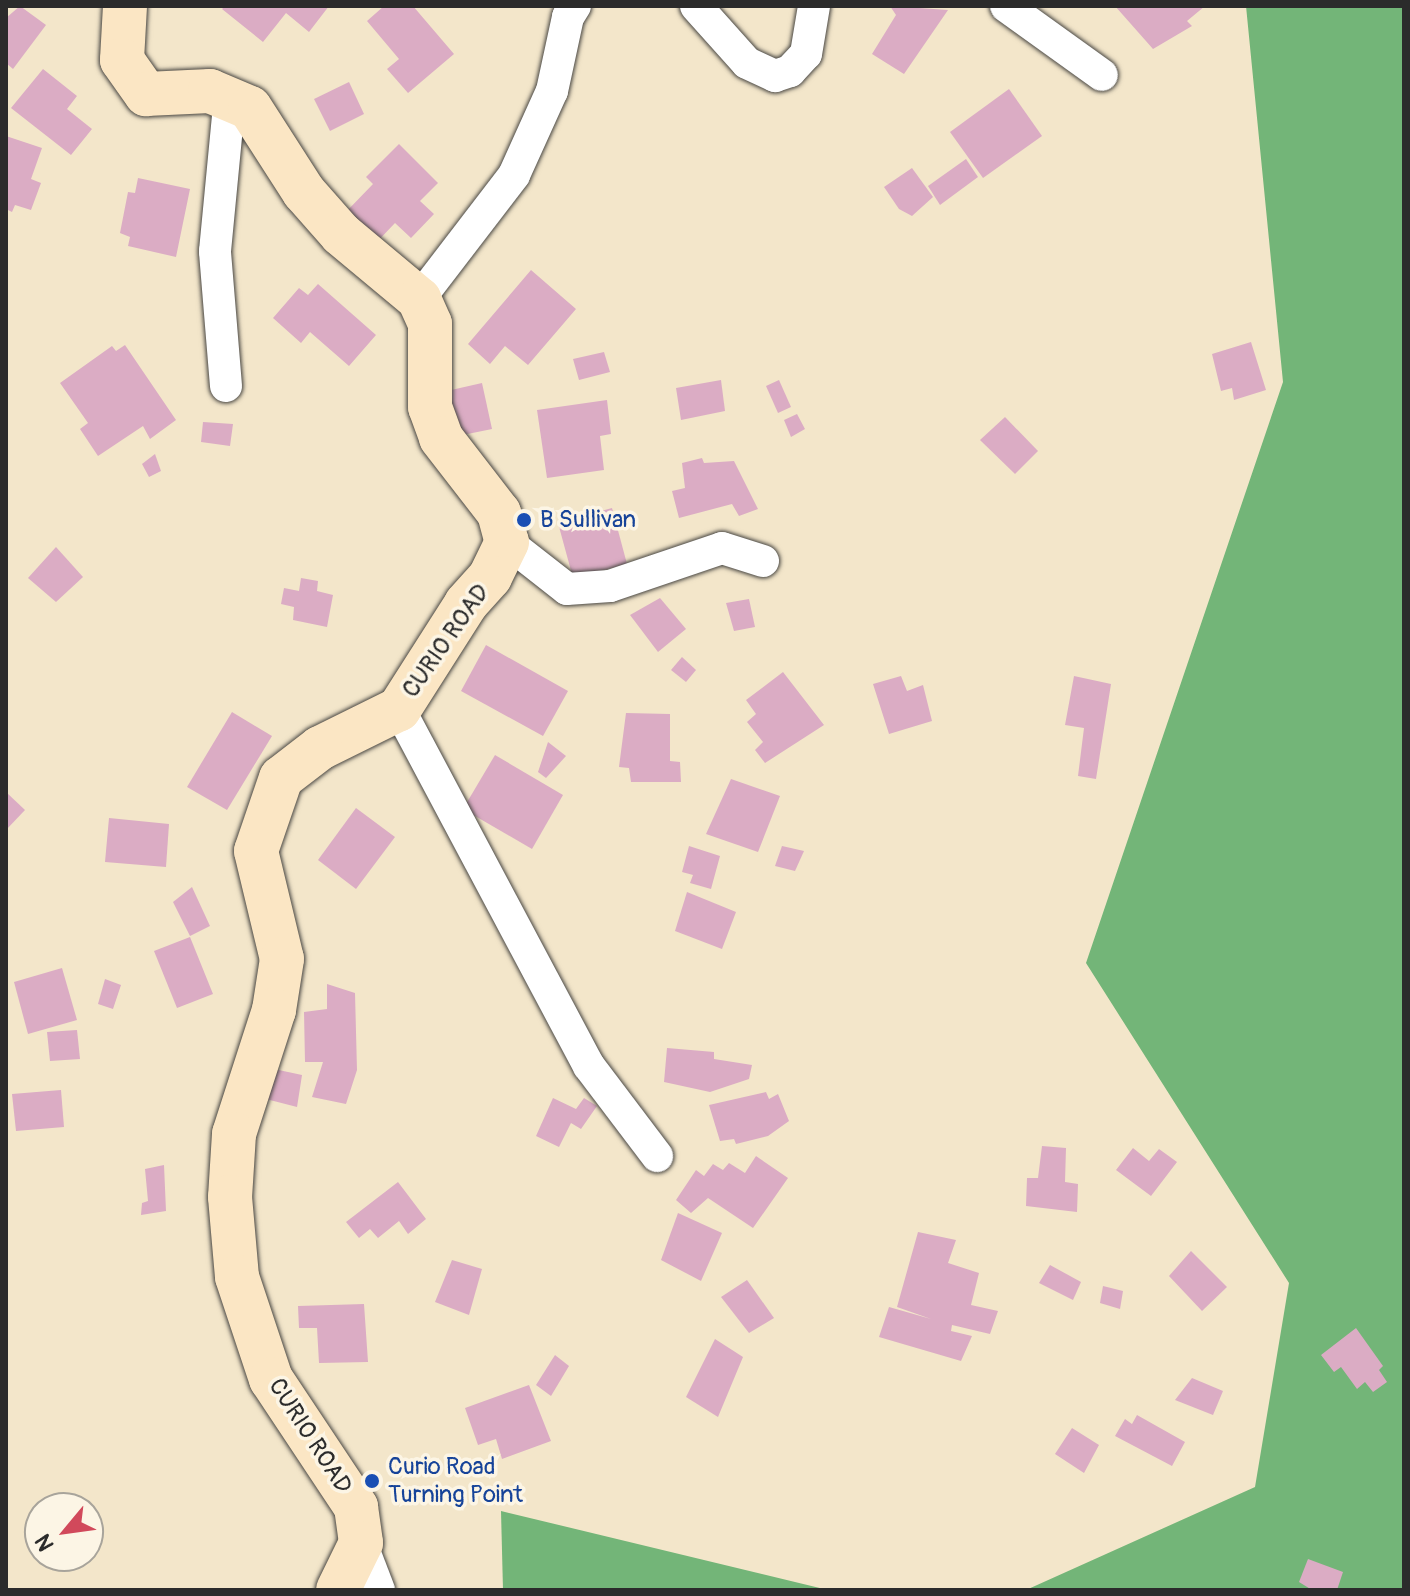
<!DOCTYPE html>
<style>
body{margin:0}
#map{position:relative;width:1410px;height:1596px;overflow:hidden;background:#f3e6ca;font-family:Pangolin,sans-serif}
div>[style]{position:absolute}
.forest>*{inset:0;background:#73b578}
.building>*{inset:0;background:#dbacc4}
.roads{filter:drop-shadow(0 0 2px #494743) drop-shadow(0 0 2px #494743)}
.minor>*{height:32px;margin:-16px;padding:0 16px;transform-origin:16px;border-radius:16px;background:#fff}
.secondary>*{height:44px;margin:-22px;padding:0 22px;transform-origin:22px;border-radius:22px;background:#fbe6c4}
.dots>*{width:22px;height:22px;translate:-50% -50%;box-sizing:border-box;border:4px solid #fcf5e5;border-radius:50%}
span{translate:-50% -50%;white-space:nowrap;text-align:center;line-height:1.15;-webkit-text-stroke:7px #fcf5e5;paint-order:stroke}
.transit-label{font-size:24px;color:#164399}
.left{translate:0 -50%;text-align:left}
.street-label{font-size:24px;color:#2b2b2b}
.frame{position:absolute;inset:0;border:8px solid #2b2b2b;pointer-events:none}
.north{position:absolute;left:24px;top:1492px;width:80px;height:80px;box-sizing:border-box;background:#fcf5e5;border:2px solid #a8a49b;border-radius:50%;rotate:241deg;font-size:22px;font-weight:700;line-height:32px;text-align:center;color:#2b2b2b}
.north::after{content:'';display:block;margin:auto;width:28px;height:36px;background:#d1495b;clip-path:polygon(50% 0,100% 100%,50% 72%,0 100%)}
</style>
<div id="map">
<div class="forest">
<div style="clip-path:polygon(1246px 6px,1404px 6px,1404px 1590px,1026px 1590px,1255px 1487px,1289px 1283px,1086px 963px,1283px 382px)"></div>
<div style="clip-path:polygon(501px 1511px,828px 1590px,503px 1590px)"></div>
</div>
<div class="building">
<div style="clip-path:polygon(20px 6px,46px 25px,13px 69px,6px 63px,6px 18px)"></div>
<div style="clip-path:polygon(225px 6px,329px 6px,309px 32px,286px 13px,263px 42px,222px 9px)"></div>
<div style="clip-path:polygon(384px 6px,413px 6px,454px 54px,408px 93px,387px 69px,399px 59px,367px 21px)"></div>
<div style="clip-path:polygon(890px 6px,948px 10px,904px 74px,872px 54px,896px 15px)"></div>
<div style="clip-path:polygon(1115px 6px,1205px 6px,1187px 21px,1192px 26px,1153px 49px)"></div>
<div style="clip-path:polygon(43px 69px,77px 96px,67px 109px,92px 129px,71px 155px,11px 108px)"></div>
<div style="clip-path:polygon(349px 82px,364px 114px,330px 131px,314px 99px)"></div>
<div style="clip-path:polygon(1009px 89px,1042px 136px,983px 178px,950px 132px)"></div>
<div style="clip-path:polygon(6px 136px,42px 148px,31px 179px,41px 183px,31px 210px,15px 205px,12px 212px,6px 209px)"></div>
<div style="clip-path:polygon(399px 144px,438px 183px,420px 201px,434px 214px,411px 238px,395px 223px,374px 245px,344px 214px,373px 184px,366px 177px)"></div>
<div style="clip-path:polygon(966px 159px,978px 177px,940px 205px,928px 186px)"></div>
<div style="clip-path:polygon(912px 168px,933px 197px,912px 216px,899px 209px,884px 187px)"></div>
<div style="clip-path:polygon(138px 178px,190px 189px,176px 257px,128px 246px,130px 237px,120px 233px,128px 192px,135px 193px)"></div>
<div style="clip-path:polygon(531px 270px,576px 309px,528px 365px,505px 346px,490px 364px,468px 344px)"></div>
<div style="clip-path:polygon(318px 284px,376px 335px,349px 366px,310px 332px,301px 343px,273px 318px,299px 288px,308px 295px)"></div>
<div style="clip-path:polygon(1251px 342px,1266px 390px,1234px 400px,1232px 388px,1221px 391px,1212px 354px)"></div>
<div style="clip-path:polygon(125px 345px,176px 420px,150px 439px,143px 426px,98px 456px,80px 429px,88px 423px,60px 383px,112px 346px,116px 351px)"></div>
<div style="clip-path:polygon(604px 352px,610px 372px,579px 380px,573px 359px)"></div>
<div style="clip-path:polygon(721px 380px,725px 411px,681px 420px,676px 388px)"></div>
<div style="clip-path:polygon(779px 380px,791px 407px,778px 413px,766px 386px)"></div>
<div style="clip-path:polygon(482px 383px,492px 429px,448px 438px,438px 393px)"></div>
<div style="clip-path:polygon(607px 400px,611px 434px,600px 436px,604px 470px,547px 478px,537px 410px)"></div>
<div style="clip-path:polygon(797px 414px,805px 429px,791px 437px,784px 420px)"></div>
<div style="clip-path:polygon(1005px 417px,1038px 451px,1015px 474px,980px 440px)"></div>
<div style="clip-path:polygon(203px 422px,233px 424px,230px 446px,201px 442px)"></div>
<div style="clip-path:polygon(155px 454px,161px 471px,149px 477px,142px 464px)"></div>
<div style="clip-path:polygon(702px 458px,704px 463px,734px 461px,758px 509px,739px 516px,732px 504px,679px 518px,672px 491px,685px 488px,682px 463px)"></div>
<div style="clip-path:polygon(612px 508px,627px 564px,573px 578px,558px 523px)"></div>
<div style="clip-path:polygon(56px 547px,83px 577px,56px 602px,28px 578px)"></div>
<div style="clip-path:polygon(301px 578px,318px 581px,317px 591px,333px 595px,327px 627px,293px 620px,294px 607px,281px 604px,284px 588px,299px 591px)"></div>
<div style="clip-path:polygon(660px 598px,686px 629px,658px 652px,630px 615px)"></div>
<div style="clip-path:polygon(749px 599px,755px 627px,734px 631px,726px 603px)"></div>
<div style="clip-path:polygon(486px 645px,568px 691px,543px 736px,461px 691px)"></div>
<div style="clip-path:polygon(682px 657px,696px 670px,686px 682px,671px 670px)"></div>
<div style="clip-path:polygon(783px 672px,824px 725px,765px 763px,755px 750px,763px 742px,747px 722px,756px 714px,746px 700px)"></div>
<div style="clip-path:polygon(901px 676px,907px 691px,923px 685px,932px 721px,889px 734px,873px 684px)"></div>
<div style="clip-path:polygon(1074px 676px,1111px 684px,1096px 779px,1078px 776px,1084px 728px,1065px 725px)"></div>
<div style="clip-path:polygon(232px 712px,272px 736px,227px 810px,187px 787px)"></div>
<div style="clip-path:polygon(626px 713px,670px 714px,670px 761px,680px 762px,681px 782px,631px 782px,629px 768px,619px 767px)"></div>
<div style="clip-path:polygon(548px 742px,566px 756px,546px 778px,538px 772px)"></div>
<div style="clip-path:polygon(495px 755px,563px 795px,532px 849px,463px 809px)"></div>
<div style="clip-path:polygon(731px 779px,780px 796px,758px 852px,706px 834px)"></div>
<div style="clip-path:polygon(6px 792px,25px 810px,6px 830px)"></div>
<div style="clip-path:polygon(356px 808px,395px 837px,356px 889px,318px 860px)"></div>
<div style="clip-path:polygon(109px 818px,169px 824px,166px 867px,105px 862px)"></div>
<div style="clip-path:polygon(689px 846px,720px 856px,711px 889px,690px 883px,693px 875px,682px 872px)"></div>
<div style="clip-path:polygon(782px 846px,804px 851px,795px 871px,775px 866px)"></div>
<div style="clip-path:polygon(192px 887px,210px 926px,190px 936px,173px 902px)"></div>
<div style="clip-path:polygon(687px 892px,736px 912px,722px 949px,675px 931px)"></div>
<div style="clip-path:polygon(190px 937px,213px 994px,177px 1008px,154px 951px)"></div>
<div style="clip-path:polygon(62px 968px,77px 1020px,28px 1034px,14px 982px)"></div>
<div style="clip-path:polygon(105px 979px,121px 985px,113px 1009px,98px 1004px)"></div>
<div style="clip-path:polygon(327px 984px,355px 993px,357px 1070px,346px 1104px,312px 1097px,323px 1062px,305px 1062px,304px 1012px,327px 1009px)"></div>
<div style="clip-path:polygon(77px 1030px,80px 1059px,50px 1061px,47px 1032px)"></div>
<div style="clip-path:polygon(667px 1048px,714px 1052px,714px 1059px,752px 1065px,749px 1079px,710px 1092px,664px 1082px)"></div>
<div style="clip-path:polygon(274px 1069px,302px 1075px,297px 1107px,266px 1099px)"></div>
<div style="clip-path:polygon(61px 1090px,64px 1127px,16px 1131px,12px 1094px)"></div>
<div style="clip-path:polygon(766px 1092px,769px 1099px,778px 1094px,789px 1121px,768px 1136px,736px 1144px,734px 1139px,720px 1141px,709px 1105px)"></div>
<div style="clip-path:polygon(553px 1098px,576px 1109px,584px 1098px,597px 1106px,581px 1129px,571px 1123px,559px 1147px,536px 1136px)"></div>
<div style="clip-path:polygon(1042px 1146px,1066px 1148px,1065px 1182px,1078px 1184px,1077px 1212px,1026px 1206px,1027px 1178px,1038px 1178px)"></div>
<div style="clip-path:polygon(1133px 1148px,1149px 1161px,1159px 1149px,1177px 1162px,1151px 1196px,1116px 1170px)"></div>
<div style="clip-path:polygon(756px 1156px,788px 1178px,753px 1228px,708px 1198px,691px 1213px,676px 1200px,696px 1170px,704px 1176px,713px 1164px,723px 1170px,729px 1163px,745px 1173px)"></div>
<div style="clip-path:polygon(164px 1165px,166px 1211px,141px 1215px,142px 1203px,148px 1201px,145px 1169px)"></div>
<div style="clip-path:polygon(398px 1182px,426px 1219px,408px 1234px,399px 1221px,378px 1238px,370px 1229px,359px 1238px,346px 1222px)"></div>
<div style="clip-path:polygon(678px 1213px,722px 1233px,701px 1281px,661px 1260px)"></div>
<div style="clip-path:polygon(918px 1232px,956px 1240px,948px 1263px,979px 1273px,971px 1305px,998px 1311px,990px 1334px,952px 1325px,951px 1331px,972px 1336px,961px 1361px,879px 1337px,889px 1307px,931px 1319px,897px 1307px)"></div>
<div style="clip-path:polygon(1191px 1251px,1227px 1287px,1202px 1311px,1169px 1276px)"></div>
<div style="clip-path:polygon(452px 1260px,482px 1269px,469px 1315px,435px 1302px)"></div>
<div style="clip-path:polygon(1050px 1265px,1081px 1282px,1073px 1300px,1039px 1283px)"></div>
<div style="clip-path:polygon(747px 1280px,774px 1318px,749px 1333px,721px 1297px)"></div>
<div style="clip-path:polygon(1103px 1286px,1123px 1291px,1120px 1309px,1100px 1303px)"></div>
<div style="clip-path:polygon(364px 1304px,368px 1362px,319px 1363px,317px 1328px,299px 1328px,298px 1306px)"></div>
<div style="clip-path:polygon(1356px 1328px,1383px 1366px,1379px 1370px,1387px 1382px,1373px 1392px,1365px 1382px,1357px 1389px,1341px 1367px,1334px 1372px,1321px 1355px)"></div>
<div style="clip-path:polygon(715px 1339px,743px 1357px,718px 1417px,686px 1397px)"></div>
<div style="clip-path:polygon(555px 1355px,569px 1366px,551px 1396px,536px 1385px)"></div>
<div style="clip-path:polygon(1192px 1378px,1223px 1391px,1213px 1415px,1175px 1400px)"></div>
<div style="clip-path:polygon(529px 1385px,551px 1441px,502px 1459px,496px 1439px,478px 1445px,465px 1408px)"></div>
<div style="clip-path:polygon(1137px 1415px,1185px 1442px,1172px 1466px,1115px 1436px,1125px 1419px,1132px 1424px)"></div>
<div style="clip-path:polygon(1072px 1428px,1099px 1445px,1084px 1473px,1055px 1454px)"></div>
<div style="clip-path:polygon(1308px 1559px,1343px 1572px,1337px 1590px,1312px 1590px,1299px 1582px)"></div>
</div>
<div class="roads">
<div class="minor">
<div style="left:696px;top:6px;width:76px;rotate:48.2deg"></div>
<div style="left:747px;top:63px;width:31px;rotate:25deg"></div>
<div style="left:775px;top:76px;width:16px;rotate:-18deg"></div>
<div style="left:790px;top:71px;width:23px;rotate:-47deg"></div>
<div style="left:806px;top:54px;width:49px;rotate:-80.5deg"></div>
<div style="left:1006px;top:6px;width:118px;rotate:35.7deg"></div>
<div style="left:419px;top:299px;width:156px;rotate:-52.5deg"></div>
<div style="left:514px;top:175px;width:92px;rotate:-65.7deg"></div>
<div style="left:552px;top:91px;width:76px;rotate:-77.8deg"></div>
<div style="left:568px;top:17px;width:13px;rotate:-58deg"></div>
<div style="left:226px;top:386px;width:135px;rotate:-94.7deg"></div>
<div style="left:215px;top:251px;width:157px;rotate:-84.5deg"></div>
<div style="left:507px;top:542px;width:76px;rotate:38.1deg"></div>
<div style="left:567px;top:589px;width:43px;rotate:-4deg"></div>
<div style="left:610px;top:586px;width:118px;rotate:-18.7deg"></div>
<div style="left:722px;top:548px;width:43px;rotate:17.6deg"></div>
<div style="left:399px;top:709px;width:404px;rotate:62deg"></div>
<div style="left:589px;top:1066px;width:113px;rotate:52.9deg"></div>
<div style="left:361px;top:1543px;width:50px;rotate:69deg"></div>
</div>
<div class="secondary">
<div style="left:125px;top:6px;width:54px;rotate:93.2deg"></div>
<div style="left:122px;top:60px;width:42px;rotate:54.8deg"></div>
<div style="left:146px;top:94px;width:64px;rotate:-2.7deg"></div>
<div style="left:210px;top:91px;width:43px;rotate:23deg"></div>
<div style="left:250px;top:108px;width:100px;rotate:57.3deg"></div>
<div style="left:304px;top:192px;width:56px;rotate:48.6deg"></div>
<div style="left:341px;top:234px;width:102px;rotate:39.8deg"></div>
<div style="left:419px;top:299px;width:27px;rotate:66deg"></div>
<div style="left:430px;top:324px;width:83px;rotate:90deg"></div>
<div style="left:430px;top:407px;width:33px;rotate:70deg"></div>
<div style="left:441px;top:438px;width:95px;rotate:52.3deg"></div>
<div style="left:499px;top:513px;width:30px;rotate:75deg"></div>
<div style="left:507px;top:542px;width:39px;rotate:116deg"></div>
<div style="left:490px;top:577px;width:36px;rotate:132deg"></div>
<div style="left:466px;top:604px;width:125px;rotate:122.5deg"></div>
<div style="left:399px;top:709px;width:88px;rotate:153.7deg"></div>
<div style="left:320px;top:748px;width:49px;rotate:142.4deg"></div>
<div style="left:281px;top:778px;width:77px;rotate:108.9deg"></div>
<div style="left:256px;top:851px;width:111px;rotate:76.5deg"></div>
<div style="left:282px;top:959px;width:52px;rotate:98.9deg"></div>
<div style="left:274px;top:1010px;width:130px;rotate:107.9deg"></div>
<div style="left:234px;top:1134px;width:63px;rotate:93.6deg"></div>
<div style="left:230px;top:1197px;width:80px;rotate:85deg"></div>
<div style="left:237px;top:1277px;width:108px;rotate:71.6deg"></div>
<div style="left:271px;top:1379px;width:154px;rotate:56.4deg"></div>
<div style="left:356px;top:1507px;width:36px;rotate:82deg"></div>
<div style="left:361px;top:1543px;width:52px;rotate:116.1deg"></div>
</div>
</div>
<div class="dots">
<div style="left:524px;top:520px;background:#1a4fb4"></div>
<div style="left:372px;top:1481px;background:#1a4fb4"></div>
</div>
<div class="transit-label">
<span class="left" style="left:540px;top:520px">B Sullivan</span>
<span class="left" style="left:388px;top:1481px">Curio Road<br>Turning Point</span>
</div>
<div class="street-label">
<span style="left:446px;top:641px;rotate:-55deg">CURIO ROAD</span>
<span style="left:310px;top:1436px;rotate:57deg">CURIO ROAD</span>
</div>
<div class="frame"></div>
<div class="north">N</div>
</div>
